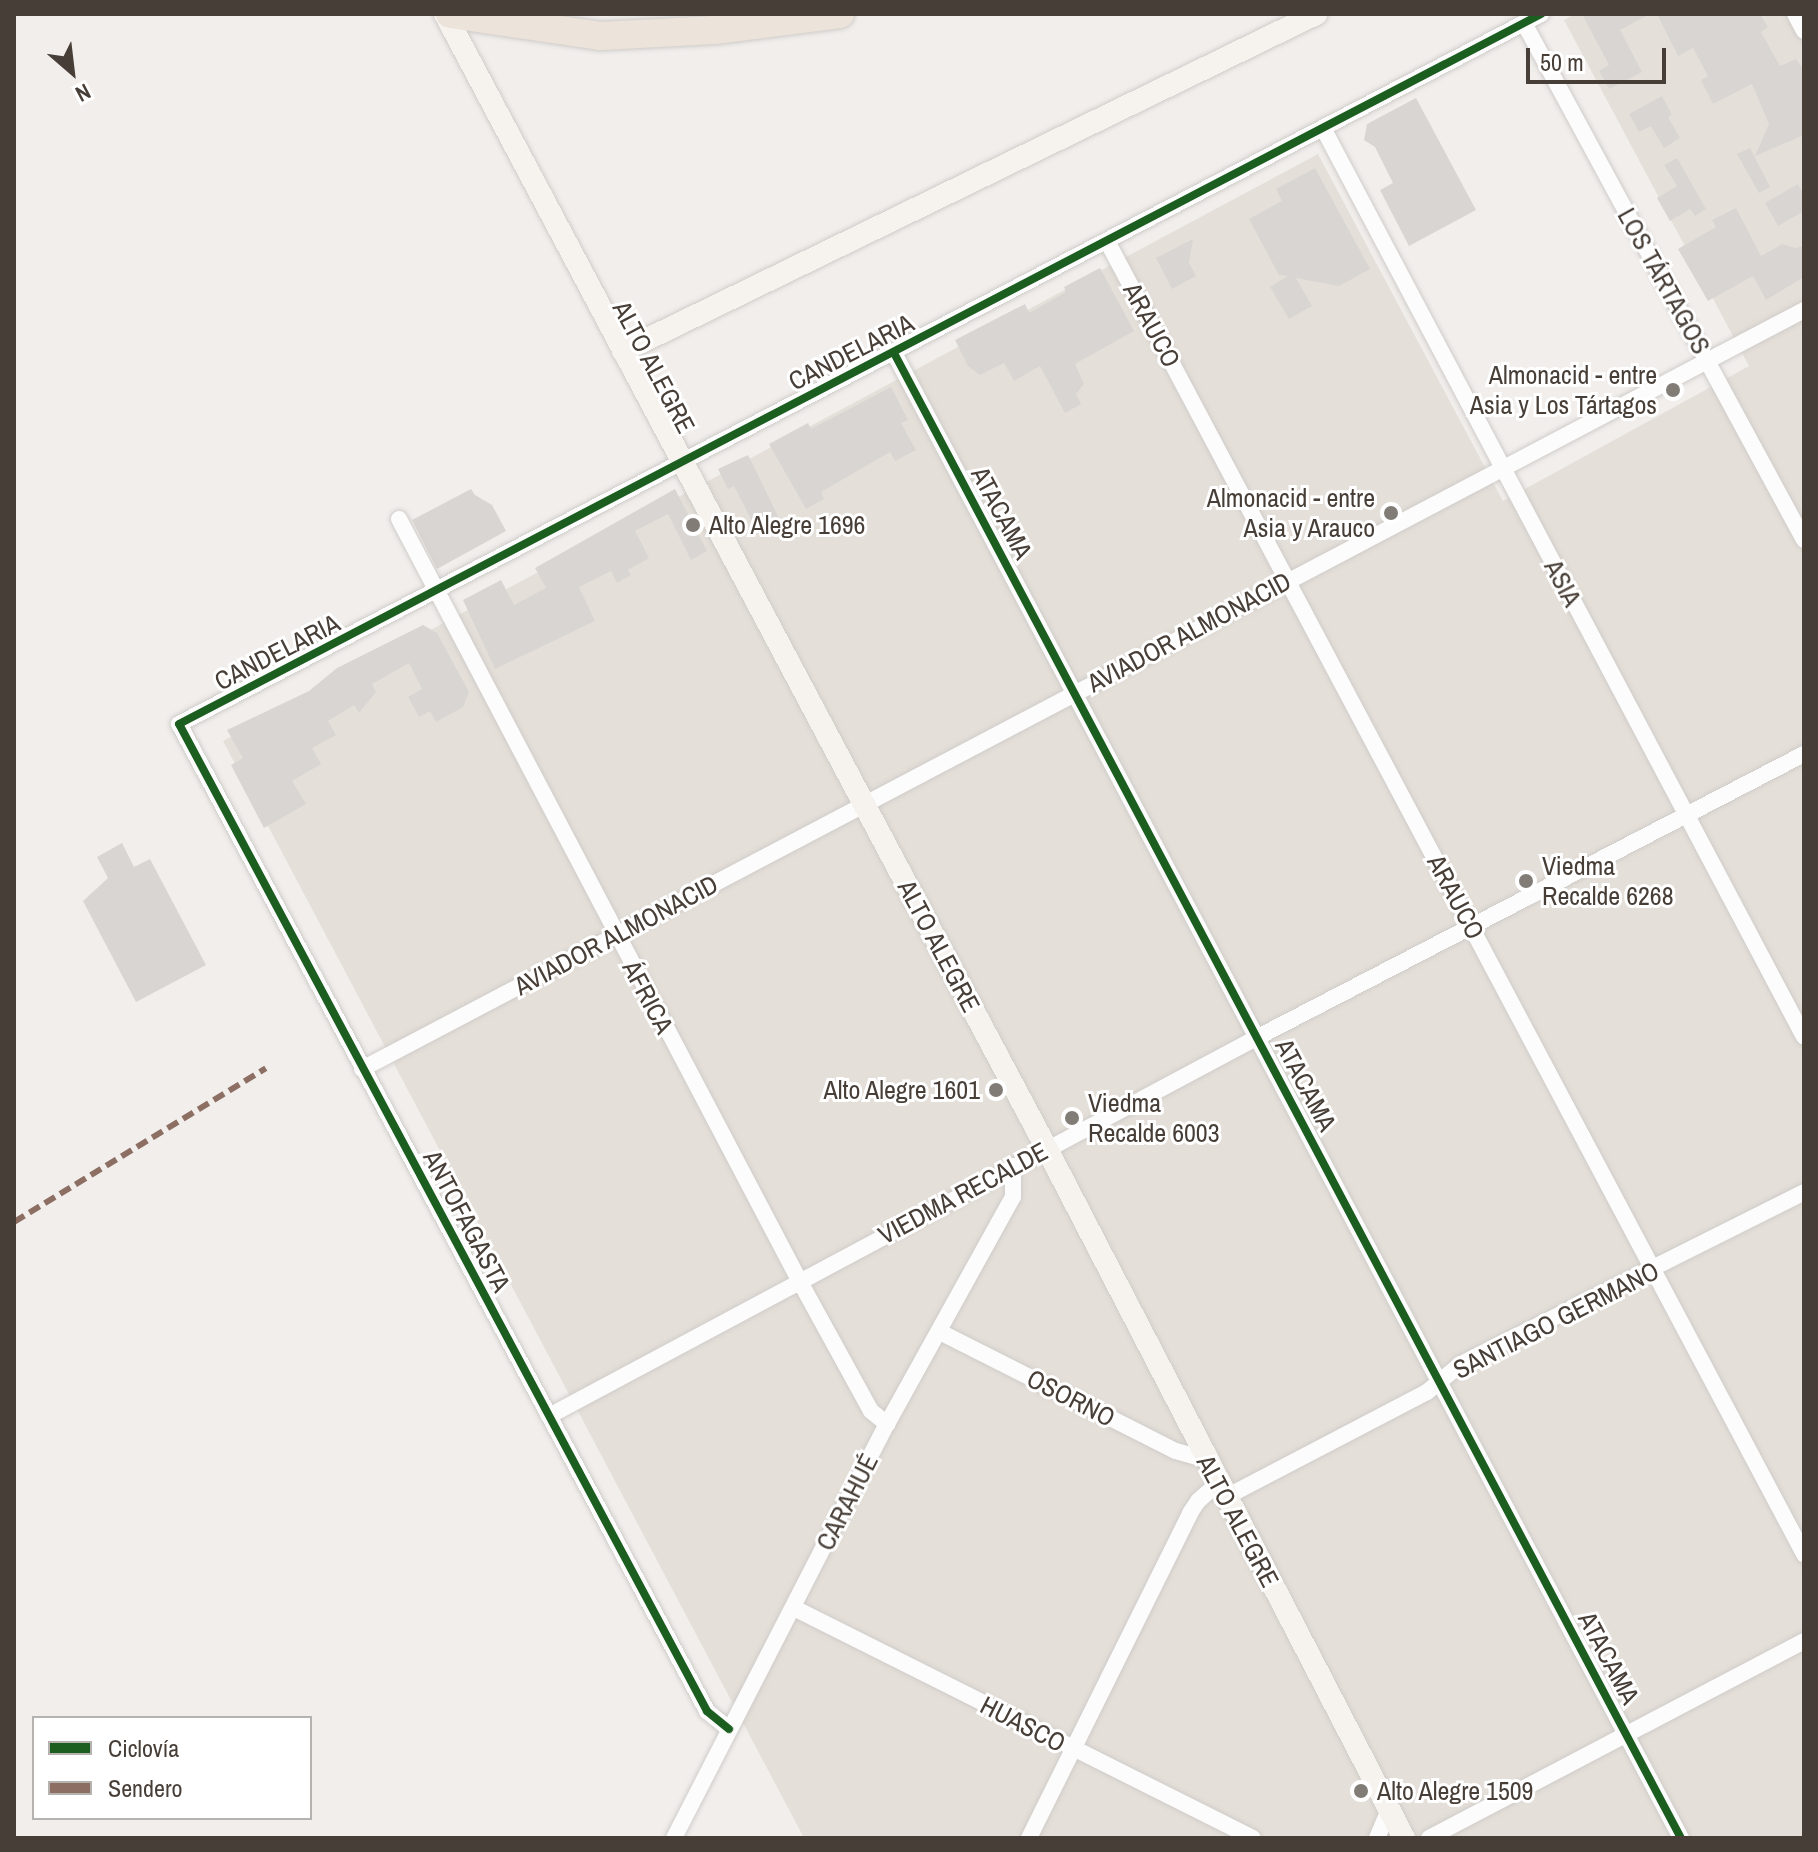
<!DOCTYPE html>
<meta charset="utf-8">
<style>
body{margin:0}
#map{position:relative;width:1818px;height:1852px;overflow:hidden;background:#f1eeec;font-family:"Archivo Narrow",sans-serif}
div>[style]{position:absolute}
.residential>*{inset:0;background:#e5dfd9}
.building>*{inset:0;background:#d9d5d2}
.roads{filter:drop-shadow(0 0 2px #cfccc9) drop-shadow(0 0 2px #cfccc9)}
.street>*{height:16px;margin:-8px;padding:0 8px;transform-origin:8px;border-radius:8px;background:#fdfcfc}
.secondary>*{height:22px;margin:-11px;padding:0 11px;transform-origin:11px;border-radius:11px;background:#f6f3ef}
.highway>*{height:28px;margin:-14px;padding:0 14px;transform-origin:14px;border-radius:14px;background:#ece3da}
.quiet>*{height:6px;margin-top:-3px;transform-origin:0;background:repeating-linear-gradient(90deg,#8d6e63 0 12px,transparent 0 18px)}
.cycleway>*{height:8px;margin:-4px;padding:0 4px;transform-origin:4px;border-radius:4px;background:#1b5e20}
.dots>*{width:22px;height:22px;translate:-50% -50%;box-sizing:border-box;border:4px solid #fff;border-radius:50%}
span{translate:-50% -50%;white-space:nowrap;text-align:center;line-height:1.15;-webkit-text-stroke:6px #fff;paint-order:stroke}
.street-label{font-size:26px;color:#473e37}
.poi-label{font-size:26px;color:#473e37}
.right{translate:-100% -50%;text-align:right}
.left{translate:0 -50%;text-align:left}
.frame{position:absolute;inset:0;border:16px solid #473e37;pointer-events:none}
.legend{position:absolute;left:32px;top:1716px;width:280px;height:104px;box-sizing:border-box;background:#fff;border:2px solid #b5b2af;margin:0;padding:10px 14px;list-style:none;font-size:24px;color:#473e37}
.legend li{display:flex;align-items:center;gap:16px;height:40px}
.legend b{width:40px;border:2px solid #b5b2af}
.north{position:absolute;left:32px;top:32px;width:80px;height:80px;-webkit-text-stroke:6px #fff;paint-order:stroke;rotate:152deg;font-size:22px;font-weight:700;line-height:32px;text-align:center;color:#473e37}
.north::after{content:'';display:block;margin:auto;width:28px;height:36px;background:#473e37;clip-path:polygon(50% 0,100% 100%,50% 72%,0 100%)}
.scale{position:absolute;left:1526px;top:48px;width:140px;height:36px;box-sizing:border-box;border:4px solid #473e37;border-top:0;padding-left:10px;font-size:24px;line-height:28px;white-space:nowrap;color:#473e37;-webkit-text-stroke:6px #fff;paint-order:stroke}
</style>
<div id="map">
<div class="residential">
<div style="clip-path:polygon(1575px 14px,1804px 14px,1804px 1838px,804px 1838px,223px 741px,1318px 154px,1503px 501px,1749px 366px,1564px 20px)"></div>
</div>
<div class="building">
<div style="clip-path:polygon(1582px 14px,1650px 14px,1620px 30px,1642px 72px,1609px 89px,1599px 71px,1609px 65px)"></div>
<div style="clip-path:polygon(1657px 14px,1760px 14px,1768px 27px,1761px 32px,1780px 66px,1796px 59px,1804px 70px,1804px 135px,1755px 156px,1769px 124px,1752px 84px,1713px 104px,1701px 80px,1708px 76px,1693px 48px,1678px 56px)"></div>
<div style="clip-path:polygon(1662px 96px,1672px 115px,1668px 117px,1680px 138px,1664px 148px,1651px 126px,1639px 132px,1629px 114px)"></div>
<div style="clip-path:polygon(1416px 98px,1476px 210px,1409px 246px,1380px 190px,1393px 183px,1375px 147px,1364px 140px,1367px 124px)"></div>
<div style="clip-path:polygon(1750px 148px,1770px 187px,1759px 193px,1737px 154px)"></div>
<div style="clip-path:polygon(1677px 158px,1706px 209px,1695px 216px,1690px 209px,1670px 221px,1657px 198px,1677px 186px,1664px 165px)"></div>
<div style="clip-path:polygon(1315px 168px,1370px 269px,1339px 286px,1296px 278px,1312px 306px,1289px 319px,1270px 287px,1288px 276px,1279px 275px,1249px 219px,1282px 201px,1276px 189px)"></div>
<div style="clip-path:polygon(1798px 184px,1804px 195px,1804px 211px,1778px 226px,1765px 203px)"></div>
<div style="clip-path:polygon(1736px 208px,1761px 256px,1782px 244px,1795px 248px,1804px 246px,1804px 277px,1766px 300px,1753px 276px,1708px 301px,1678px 249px,1716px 227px,1712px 220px)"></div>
<div style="clip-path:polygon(1193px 239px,1189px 263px,1196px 276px,1172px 289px,1156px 258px)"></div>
<div style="clip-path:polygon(1100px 268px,1134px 331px,1075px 364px,1084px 384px,1076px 394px,1081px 404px,1065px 413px,1040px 366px,1014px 381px,1004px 363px,980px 375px,968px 366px,955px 340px,1025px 304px,1029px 313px,1066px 292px,1064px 287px)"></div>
<div style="clip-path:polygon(891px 387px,908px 420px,901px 423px,916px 450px,895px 461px,890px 452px,821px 492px,824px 499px,806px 509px,769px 444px,808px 423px,811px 429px)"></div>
<div style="clip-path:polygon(748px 455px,782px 524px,759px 535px,734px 486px,728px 489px,718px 469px)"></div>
<div style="clip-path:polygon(471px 489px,475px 495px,492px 505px,506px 531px,437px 569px,412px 520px)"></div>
<div style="clip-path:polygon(675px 489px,707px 551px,691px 560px,668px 514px,635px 531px,649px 558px,628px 570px,631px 575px,617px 583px,611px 571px,579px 587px,595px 621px,495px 669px,463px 600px,501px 580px,514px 605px,546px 588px,535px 568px)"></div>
<div style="clip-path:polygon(423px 625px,437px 633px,469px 692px,463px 707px,436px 722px,430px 711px,419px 717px,408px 697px,422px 689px,409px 663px,372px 684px,376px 692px,359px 713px,354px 705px,328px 721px,336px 735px,312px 748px,321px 764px,292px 781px,306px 804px,264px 828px,231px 765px,243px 758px,227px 730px,309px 691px,337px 668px)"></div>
<div style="clip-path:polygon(122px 843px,134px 867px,150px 859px,206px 965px,136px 1002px,83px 901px,108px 878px,97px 857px)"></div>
</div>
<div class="roads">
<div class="street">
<div style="left:1795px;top:14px;width:19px;rotate:62deg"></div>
<div style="left:1524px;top:23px;width:588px;rotate:61.56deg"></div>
<div style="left:1323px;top:128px;width:1028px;rotate:62.11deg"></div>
<div style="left:1107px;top:241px;width:1487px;rotate:62.04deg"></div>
<div style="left:894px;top:353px;width:1681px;rotate:62.08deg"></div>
<div style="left:399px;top:519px;width:860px;rotate:62.27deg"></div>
<div style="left:799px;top:1280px;width:149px;rotate:61.2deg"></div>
<div style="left:871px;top:1411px;width:21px;rotate:39deg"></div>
<div style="left:362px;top:1069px;width:1630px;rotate:-27.76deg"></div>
<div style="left:940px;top:1332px;width:264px;rotate:26.8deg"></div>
<div style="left:1176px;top:1451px;width:29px;rotate:16deg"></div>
<div style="left:549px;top:1416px;width:804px;rotate:-28.13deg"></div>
<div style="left:1258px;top:1037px;width:615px;rotate:-27.4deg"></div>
<div style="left:1226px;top:1497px;width:227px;rotate:-27.6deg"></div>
<div style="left:1427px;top:1392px;width:44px;rotate:-39.5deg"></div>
<div style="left:1461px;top:1364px;width:384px;rotate:-26.6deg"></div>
<div style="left:794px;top:1608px;width:513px;rotate:26.61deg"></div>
<div style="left:729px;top:1729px;width:28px;rotate:-141deg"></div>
<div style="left:707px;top:1711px;width:1119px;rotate:-118.14deg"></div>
<div style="left:179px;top:724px;width:1536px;rotate:-27.53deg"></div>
<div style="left:674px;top:1838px;width:466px;rotate:-62.8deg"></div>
<div style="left:887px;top:1424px;width:260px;rotate:-61deg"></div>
<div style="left:1013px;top:1197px;width:31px;rotate:-90deg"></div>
<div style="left:1029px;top:1838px;width:363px;rotate:-63.6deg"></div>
<div style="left:1190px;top:1513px;width:14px;rotate:-56deg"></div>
<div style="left:1198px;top:1501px;width:27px;rotate:-42deg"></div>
<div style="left:1377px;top:1838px;width:30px;rotate:-67deg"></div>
<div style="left:1429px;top:1838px;width:424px;rotate:-27.7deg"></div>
</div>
<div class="secondary">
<div style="left:445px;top:14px;width:1285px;rotate:62.06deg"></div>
<div style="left:1047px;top:1149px;width:776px;rotate:62.61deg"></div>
<div style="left:623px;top:351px;width:771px;rotate:-25.93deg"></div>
</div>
<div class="highway">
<div style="left:450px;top:14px;width:153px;rotate:8.3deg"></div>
<div style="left:601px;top:36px;width:114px;rotate:-3deg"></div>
<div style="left:715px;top:30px;width:126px;rotate:-7.3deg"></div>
</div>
</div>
<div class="quiet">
<div style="left:14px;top:1222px;width:295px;rotate:-31.4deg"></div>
</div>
<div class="cycleway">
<div style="left:894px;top:353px;width:1681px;rotate:62.08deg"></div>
<div style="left:729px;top:1729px;width:28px;rotate:-141deg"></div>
<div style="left:707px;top:1711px;width:1119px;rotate:-118.14deg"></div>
<div style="left:179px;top:724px;width:1536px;rotate:-27.53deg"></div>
</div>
<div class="dots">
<div style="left:1673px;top:390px;background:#827c76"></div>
<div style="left:1391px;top:513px;background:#827c76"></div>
<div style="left:693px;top:525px;background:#827c76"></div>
<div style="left:1526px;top:881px;background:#827c76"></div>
<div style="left:996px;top:1090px;background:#827c76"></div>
<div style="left:1072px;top:1118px;background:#827c76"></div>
<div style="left:1361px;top:1791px;background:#827c76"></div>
</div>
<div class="street-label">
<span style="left:1664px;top:281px;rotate:61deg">LOS TÁRTAGOS</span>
<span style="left:1152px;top:325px;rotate:62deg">ARAUCO</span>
<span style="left:851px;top:352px;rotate:-27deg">CANDELARIA</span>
<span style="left:654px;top:367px;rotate:62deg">ALTO ALEGRE</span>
<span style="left:1002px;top:513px;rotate:62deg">ATACAMA</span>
<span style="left:1563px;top:583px;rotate:62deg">ASIA</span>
<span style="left:1189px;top:632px;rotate:-28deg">AVIADOR ALMONACID</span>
<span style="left:277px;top:652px;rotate:-27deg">CANDELARIA</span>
<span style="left:1456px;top:897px;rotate:62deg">ARAUCO</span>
<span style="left:616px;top:935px;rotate:-28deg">AVIADOR ALMONACID</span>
<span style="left:939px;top:946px;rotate:62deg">ALTO ALEGRE</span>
<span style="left:648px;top:997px;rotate:62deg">ÁFRICA</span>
<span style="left:1306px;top:1085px;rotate:62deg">ATACAMA</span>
<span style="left:963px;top:1193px;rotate:-28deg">VIEDMA RECALDE</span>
<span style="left:467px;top:1221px;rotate:62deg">ANTOFAGASTA</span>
<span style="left:1556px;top:1320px;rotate:-27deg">SANTIAGO GERMANO</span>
<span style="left:1071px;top:1398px;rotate:27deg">OSORNO</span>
<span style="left:847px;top:1502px;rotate:-63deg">CARAHUÉ</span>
<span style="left:1238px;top:1521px;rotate:62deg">ALTO ALEGRE</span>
<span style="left:1609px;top:1658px;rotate:62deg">ATACAMA</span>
<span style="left:1023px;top:1724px;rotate:27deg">HUASCO</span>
</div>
<div class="poi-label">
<span class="right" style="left:1657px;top:390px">Almonacid - entre<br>Asia y Los Tártagos</span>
<span class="right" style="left:1375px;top:513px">Almonacid - entre<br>Asia y Arauco</span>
<span class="left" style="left:709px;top:525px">Alto Alegre 1696</span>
<span class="left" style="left:1542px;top:881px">Viedma<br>Recalde 6268</span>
<span class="right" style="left:980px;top:1090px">Alto Alegre 1601</span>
<span class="left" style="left:1088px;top:1118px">Viedma<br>Recalde 6003</span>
<span class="left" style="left:1377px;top:1791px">Alto Alegre 1509</span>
</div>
<div class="frame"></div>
<ul class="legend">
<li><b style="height:10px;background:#1b5e20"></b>Ciclovía</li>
<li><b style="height:10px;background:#8d6e63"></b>Sendero</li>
</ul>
<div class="north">N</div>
<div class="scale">50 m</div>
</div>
